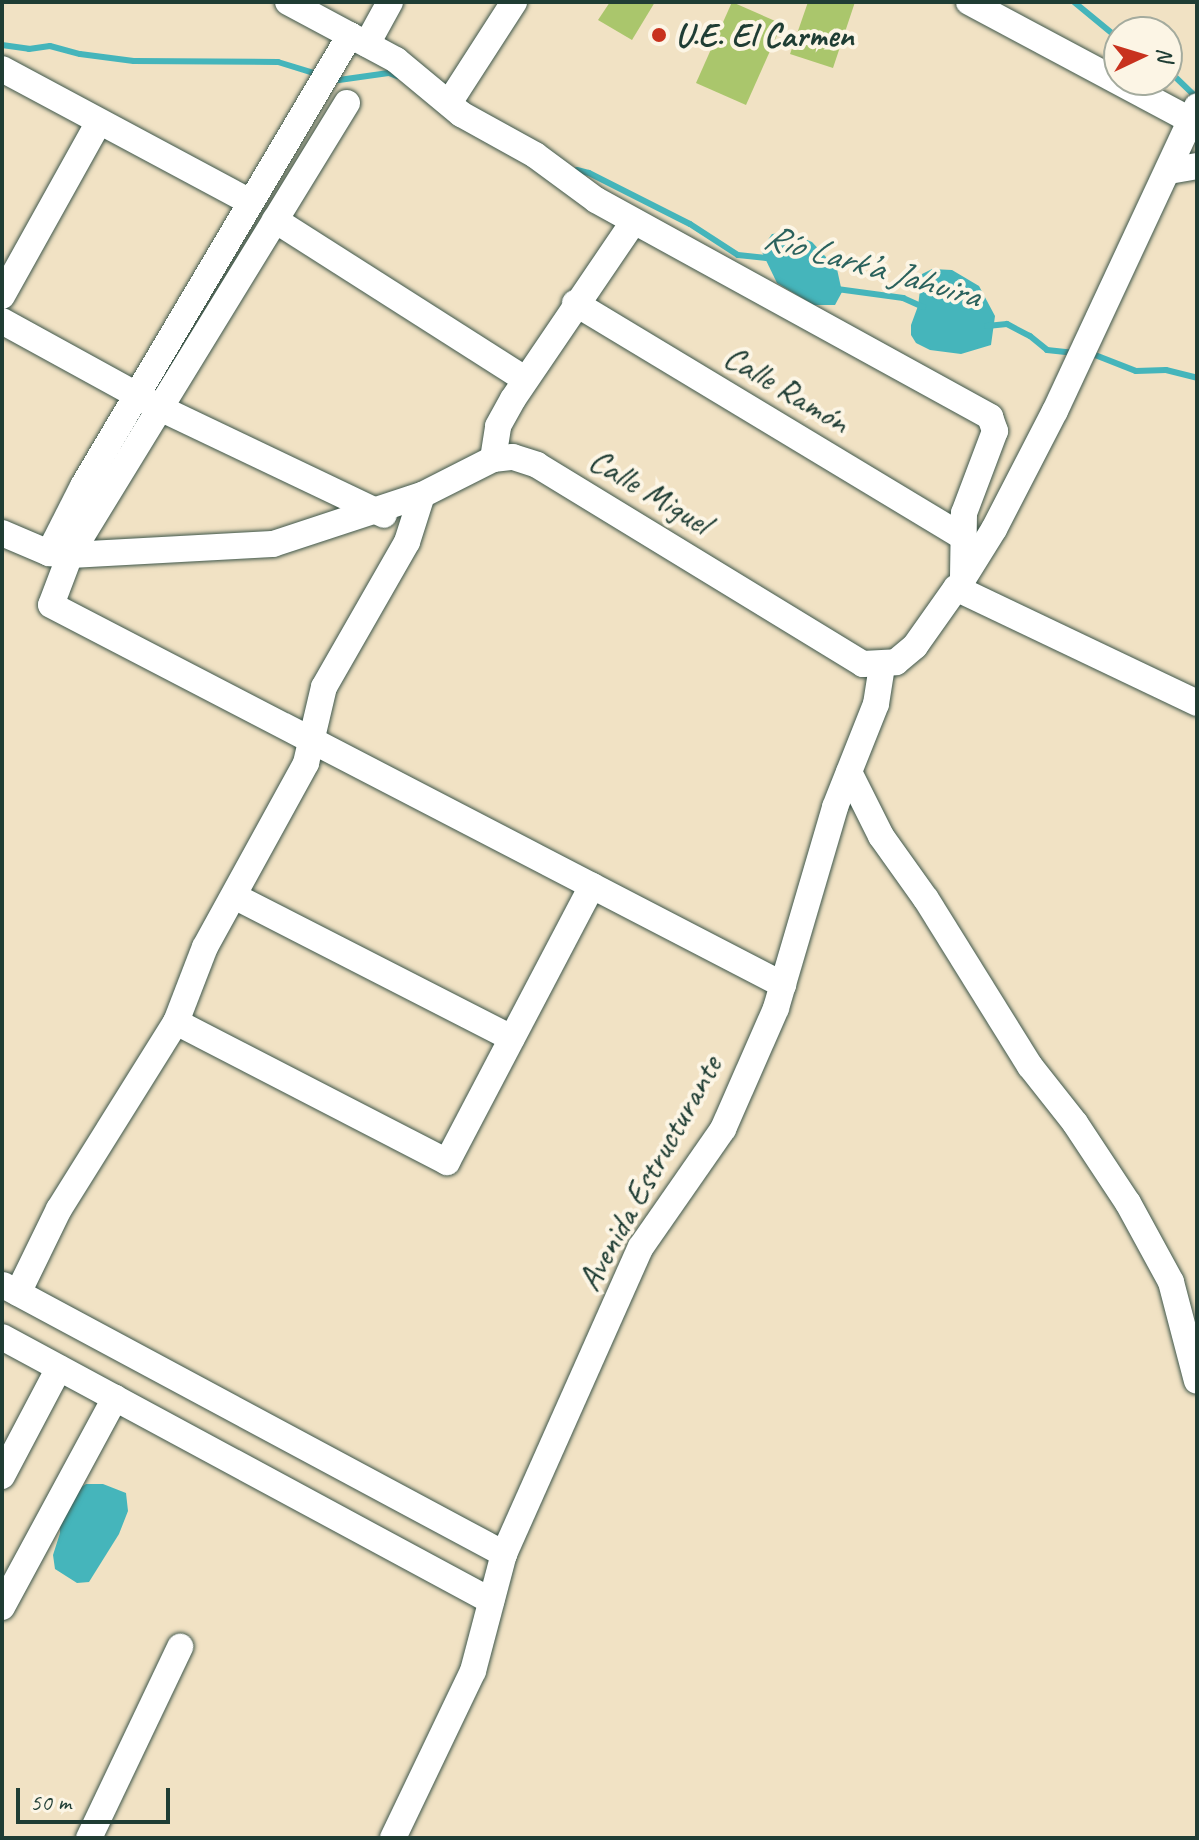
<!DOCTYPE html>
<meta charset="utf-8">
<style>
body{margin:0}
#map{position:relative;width:1199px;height:1840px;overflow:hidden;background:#f1e2c4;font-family:Caveat,sans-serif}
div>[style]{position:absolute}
.green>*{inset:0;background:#aac66c}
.water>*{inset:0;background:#45b5bb}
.stream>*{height:6px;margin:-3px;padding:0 3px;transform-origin:3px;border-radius:3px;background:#45b5bb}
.roads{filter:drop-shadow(0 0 2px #3e564a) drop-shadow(0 0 2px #3e564a)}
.minor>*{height:26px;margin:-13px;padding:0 13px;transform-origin:13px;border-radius:13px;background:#fff}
.dots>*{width:22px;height:22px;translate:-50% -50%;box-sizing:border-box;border:4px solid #fcf5e5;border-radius:50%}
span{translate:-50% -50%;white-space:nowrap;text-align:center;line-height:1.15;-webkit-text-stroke:8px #fcf5e5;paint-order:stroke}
.poi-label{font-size:34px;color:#1f3d34;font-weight:700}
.left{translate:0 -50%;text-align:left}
.street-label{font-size:34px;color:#1f3d34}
.water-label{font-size:36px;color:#2a615c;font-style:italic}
.frame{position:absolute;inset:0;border:4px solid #1f3d34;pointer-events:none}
.north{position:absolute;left:1103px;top:16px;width:80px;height:80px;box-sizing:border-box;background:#fcf5e5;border:2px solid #a4ab9e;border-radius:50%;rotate:86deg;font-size:22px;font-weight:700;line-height:32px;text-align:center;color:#1f3d34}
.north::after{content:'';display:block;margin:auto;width:28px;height:36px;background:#c8321e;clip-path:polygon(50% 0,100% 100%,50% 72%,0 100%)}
.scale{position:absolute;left:16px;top:1788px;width:154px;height:36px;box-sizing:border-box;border:4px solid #1f3d34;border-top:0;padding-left:10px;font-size:24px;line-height:28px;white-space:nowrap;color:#1f3d34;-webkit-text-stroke:6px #fcf5e5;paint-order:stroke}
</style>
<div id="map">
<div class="green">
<div style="clip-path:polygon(610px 2px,655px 2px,632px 40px,598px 20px)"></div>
<div style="clip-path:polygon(732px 2px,782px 24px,746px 105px,696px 83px)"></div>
<div style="clip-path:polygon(808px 2px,855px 2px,833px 68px,790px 54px)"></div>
</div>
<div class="water">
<div style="clip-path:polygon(789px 232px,812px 242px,837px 269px,842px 292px,835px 305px,814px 305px,777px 283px,761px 250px,772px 234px)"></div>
<div style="clip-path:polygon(932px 269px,952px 270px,979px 286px,995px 316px,991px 345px,961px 354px,930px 350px,916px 343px,911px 335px,911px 325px,918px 306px,922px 274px)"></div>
<div style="clip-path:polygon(86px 1484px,103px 1484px,126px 1493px,128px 1511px,119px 1534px,89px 1582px,77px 1583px,55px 1569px,53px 1555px,60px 1533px,60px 1514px,71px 1494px)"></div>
</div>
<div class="stream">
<div style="left:1074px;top:2px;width:58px;rotate:39.4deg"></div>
<div style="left:2px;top:45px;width:27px;rotate:8deg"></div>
<div style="left:29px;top:49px;width:21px;rotate:-8deg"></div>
<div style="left:50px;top:46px;width:31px;rotate:15deg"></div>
<div style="left:80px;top:54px;width:54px;rotate:7.4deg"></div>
<div style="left:134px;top:61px;width:144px;rotate:0.4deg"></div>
<div style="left:278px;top:62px;width:37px;rotate:17deg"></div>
<div style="left:1167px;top:69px;width:42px;rotate:44deg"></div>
<div style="left:339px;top:80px;width:50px;rotate:-8deg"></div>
<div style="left:389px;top:73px;width:9px;rotate:21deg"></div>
<div style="left:577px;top:170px;width:12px;rotate:14deg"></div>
<div style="left:589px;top:173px;width:113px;rotate:26.8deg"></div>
<div style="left:690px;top:224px;width:57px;rotate:32.9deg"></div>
<div style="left:738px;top:255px;width:28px;rotate:6deg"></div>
<div style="left:837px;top:289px;width:67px;rotate:7.8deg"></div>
<div style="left:903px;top:298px;width:22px;rotate:24deg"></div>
<div style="left:987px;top:326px;width:20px;rotate:-6deg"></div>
<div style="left:1007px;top:324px;width:26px;rotate:28deg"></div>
<div style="left:1030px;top:336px;width:22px;rotate:39deg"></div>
<div style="left:1047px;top:350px;width:28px;rotate:6deg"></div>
<div style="left:1090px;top:353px;width:49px;rotate:21.4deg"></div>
<div style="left:1136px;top:371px;width:30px;rotate:-2deg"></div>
<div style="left:1166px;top:370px;width:32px;rotate:14deg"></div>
</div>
<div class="roads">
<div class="minor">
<div style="left:288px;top:2px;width:123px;rotate:28.2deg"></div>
<div style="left:396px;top:60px;width:85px;rotate:39.7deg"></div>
<div style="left:461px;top:114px;width:85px;rotate:29deg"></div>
<div style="left:535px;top:155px;width:76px;rotate:36.4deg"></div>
<div style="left:596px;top:200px;width:450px;rotate:28.8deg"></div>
<div style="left:990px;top:417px;width:15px;rotate:70deg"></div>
<div style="left:995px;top:431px;width:88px;rotate:110.7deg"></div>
<div style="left:964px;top:513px;width:65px;rotate:90.9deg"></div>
<div style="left:969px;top:2px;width:253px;rotate:28.1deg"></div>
<div style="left:367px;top:44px;width:48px;rotate:-61.3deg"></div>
<div style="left:2px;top:69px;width:281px;rotate:28.2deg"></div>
<div style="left:347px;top:103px;width:530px;rotate:121.5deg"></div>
<div style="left:70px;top:555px;width:53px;rotate:110.8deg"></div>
<div style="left:51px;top:605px;width:825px;rotate:27.43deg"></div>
<div style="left:449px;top:103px;width:120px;rotate:-57.2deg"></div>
<div style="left:1169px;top:171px;width:28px;rotate:-10deg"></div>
<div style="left:275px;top:220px;width:296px;rotate:32.5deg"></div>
<div style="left:2px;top:296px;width:199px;rotate:-60.9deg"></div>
<div style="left:575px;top:303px;width:452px;rotate:31.1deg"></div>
<div style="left:2px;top:321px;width:180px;rotate:28.8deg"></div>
<div style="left:160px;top:408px;width:248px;rotate:25.5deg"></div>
<div style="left:493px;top:459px;width:33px;rotate:-81deg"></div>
<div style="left:498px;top:426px;width:31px;rotate:-61deg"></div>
<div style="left:513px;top:399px;width:215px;rotate:-55.8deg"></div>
<div style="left:2px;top:533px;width:51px;rotate:23.1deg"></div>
<div style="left:49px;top:553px;width:21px;rotate:5deg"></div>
<div style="left:70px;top:555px;width:203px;rotate:-3.1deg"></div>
<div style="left:273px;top:544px;width:157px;rotate:-18.2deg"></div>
<div style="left:422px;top:495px;width:80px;rotate:-26.9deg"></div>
<div style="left:493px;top:459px;width:20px;rotate:-6deg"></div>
<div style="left:513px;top:457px;width:25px;rotate:18deg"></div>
<div style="left:537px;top:465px;width:382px;rotate:31.4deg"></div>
<div style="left:863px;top:664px;width:33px;rotate:-3deg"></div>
<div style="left:896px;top:662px;width:25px;rotate:-40deg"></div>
<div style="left:915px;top:646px;width:71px;rotate:-54.7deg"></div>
<div style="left:956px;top:588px;width:267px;rotate:25.5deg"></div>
<div style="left:49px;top:553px;width:75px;rotate:-63.1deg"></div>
<div style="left:83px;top:486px;width:524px;rotate:-59.37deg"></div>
<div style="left:963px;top:579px;width:59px;rotate:-58.2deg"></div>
<div style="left:994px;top:529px;width:133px;rotate:-62.7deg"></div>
<div style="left:1055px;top:411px;width:336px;rotate:-65deg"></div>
<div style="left:849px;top:772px;width:72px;rotate:63.4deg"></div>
<div style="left:881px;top:836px;width:77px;rotate:54.5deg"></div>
<div style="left:926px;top:899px;width:197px;rotate:58.1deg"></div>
<div style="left:1030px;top:1066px;width:73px;rotate:51.7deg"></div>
<div style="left:1075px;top:1123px;width:96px;rotate:56.5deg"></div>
<div style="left:1128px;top:1203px;width:90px;rotate:61.4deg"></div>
<div style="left:1171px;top:1282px;width:102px;rotate:75.3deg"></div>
<div style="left:234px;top:896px;width:312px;rotate:27.1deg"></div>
<div style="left:176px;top:1022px;width:305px;rotate:27.3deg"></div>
<div style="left:447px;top:1162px;width:312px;rotate:-62.3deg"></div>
<div style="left:3px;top:1285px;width:569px;rotate:28.23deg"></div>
<div style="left:18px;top:1293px;width:93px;rotate:-64deg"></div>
<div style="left:59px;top:1209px;width:221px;rotate:-58deg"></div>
<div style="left:176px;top:1022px;width:80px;rotate:-68.9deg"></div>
<div style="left:205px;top:947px;width:210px;rotate:-61.2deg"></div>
<div style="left:306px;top:763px;width:78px;rotate:-76.7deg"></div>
<div style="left:324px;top:687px;width:167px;rotate:-60.2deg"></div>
<div style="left:407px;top:542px;width:49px;rotate:-72.3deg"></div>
<div style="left:2px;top:1337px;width:556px;rotate:28.36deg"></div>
<div style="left:2px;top:1476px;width:122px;rotate:-62.2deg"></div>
<div style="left:2px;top:1607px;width:238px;rotate:-61.6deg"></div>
<div style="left:89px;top:1838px;width:212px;rotate:-64.5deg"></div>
<div style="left:393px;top:1838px;width:185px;rotate:-64.4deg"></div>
<div style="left:473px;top:1671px;width:121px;rotate:-75.2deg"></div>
<div style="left:504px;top:1554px;width:336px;rotate:-66deg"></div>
<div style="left:641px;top:1247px;width:144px;rotate:-55.2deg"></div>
<div style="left:723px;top:1129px;width:132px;rotate:-66.3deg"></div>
<div style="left:776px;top:1008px;width:209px;rotate:-73.6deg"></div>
<div style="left:835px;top:807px;width:111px;rotate:-68.3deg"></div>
<div style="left:876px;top:704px;width:39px;rotate:-81deg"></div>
</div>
</div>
<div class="dots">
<div style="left:659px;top:35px;background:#c8321e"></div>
</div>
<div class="poi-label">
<span class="left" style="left:675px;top:35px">U.E. El Carmen</span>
</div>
<div class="street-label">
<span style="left:787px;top:389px;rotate:31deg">Calle Ramón</span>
<span style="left:650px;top:491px;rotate:31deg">Calle Miguel</span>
<span style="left:649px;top:1173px;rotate:-61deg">Avenida Estructurante</span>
</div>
<div class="water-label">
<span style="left:872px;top:266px;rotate:16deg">Río Lark’a Jahuira</span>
</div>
<div class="frame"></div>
<div class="north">N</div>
<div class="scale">50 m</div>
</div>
